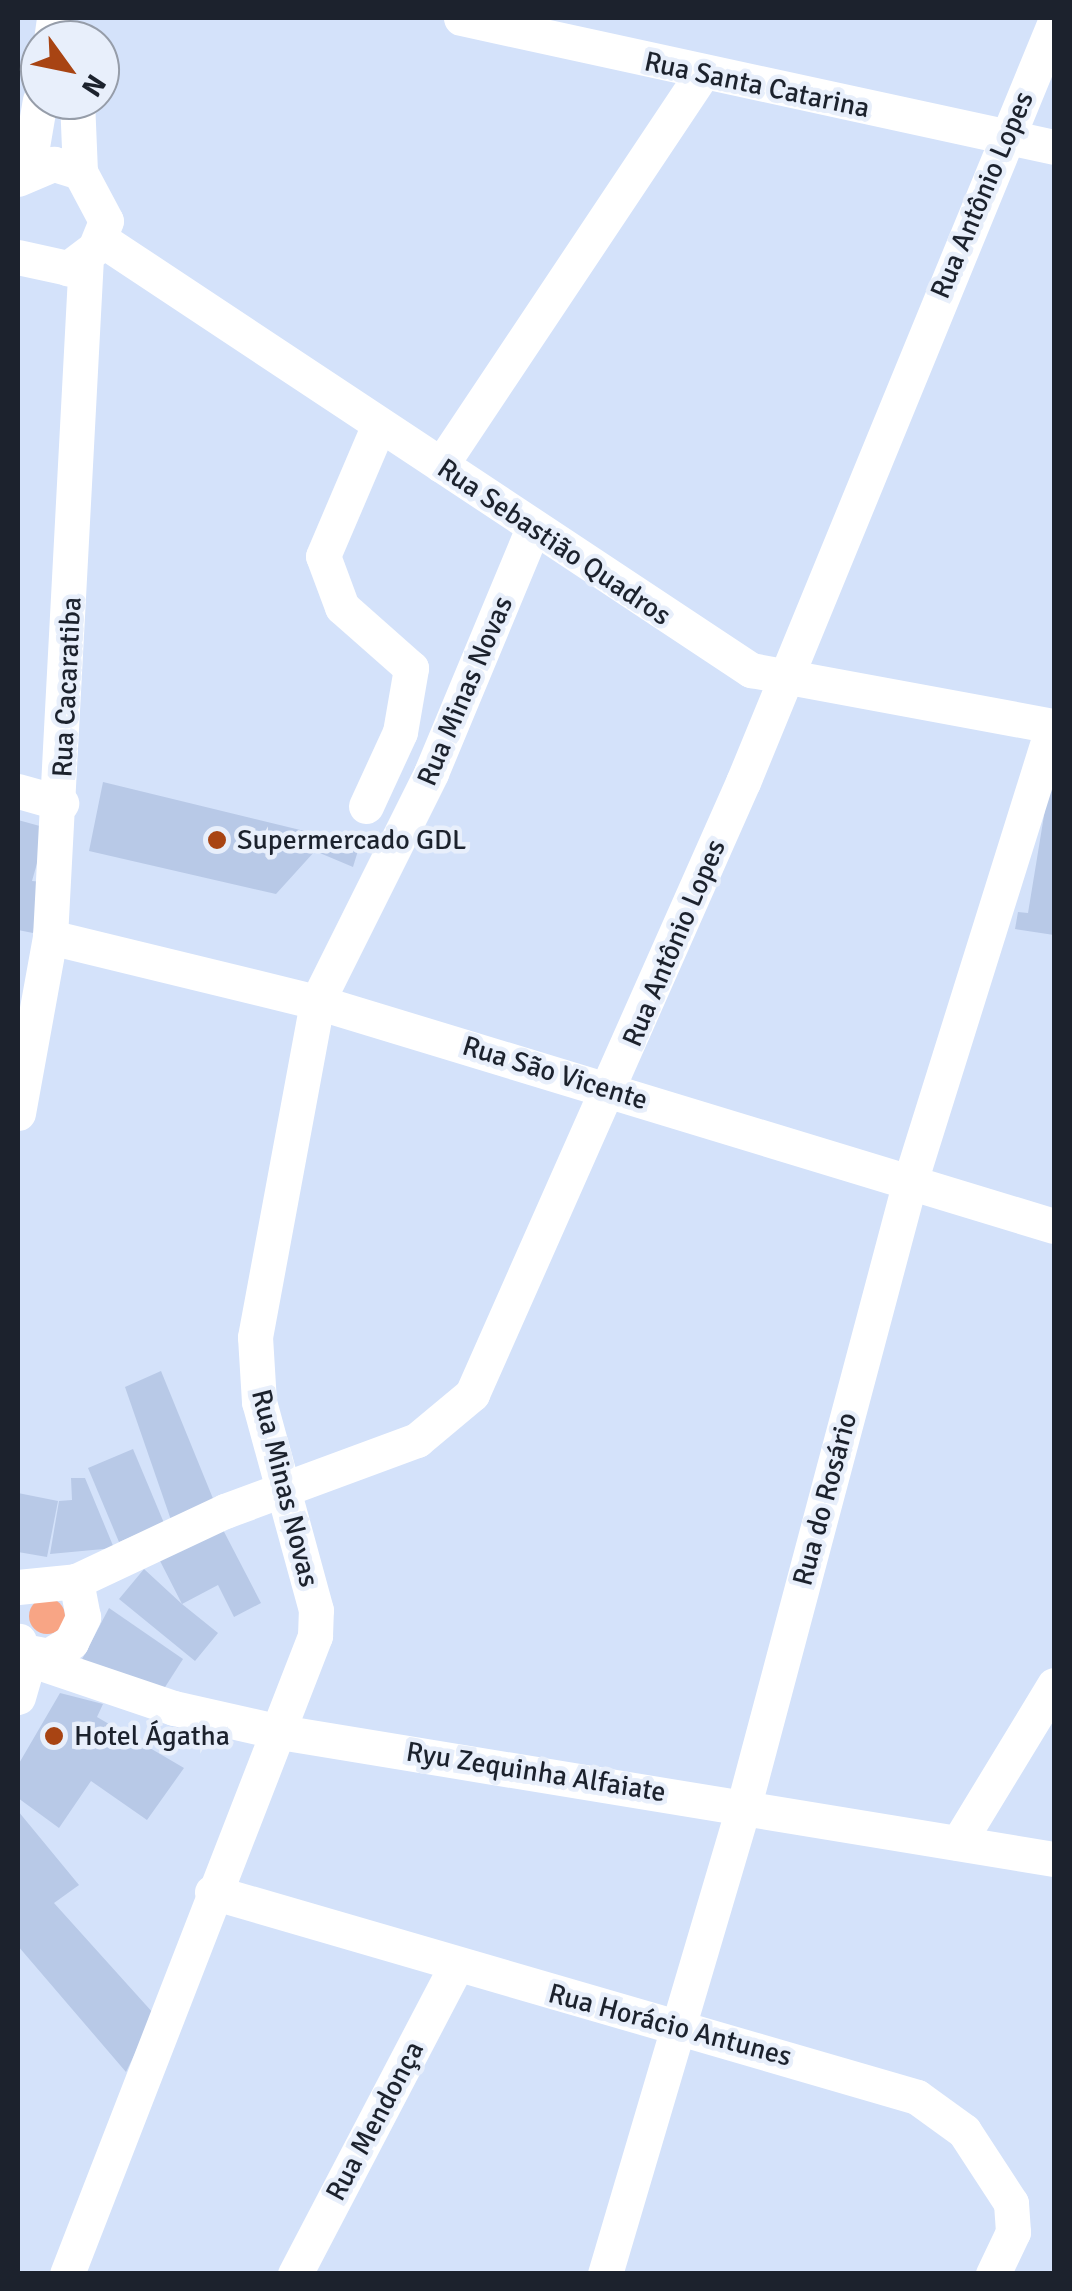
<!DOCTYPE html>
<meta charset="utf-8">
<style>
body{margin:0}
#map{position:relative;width:1072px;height:2291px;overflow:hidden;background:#d4e2fa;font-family:Signika,sans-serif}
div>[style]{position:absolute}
.green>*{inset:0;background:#f8a585}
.round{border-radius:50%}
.building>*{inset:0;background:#b8c9e7}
.minor>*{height:35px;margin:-17.5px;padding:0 17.5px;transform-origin:17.5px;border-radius:17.5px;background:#fff}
.dots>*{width:28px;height:28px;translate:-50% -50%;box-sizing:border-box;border:5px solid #e8effb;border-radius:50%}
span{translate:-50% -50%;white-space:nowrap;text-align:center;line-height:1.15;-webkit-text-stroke:9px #e8effb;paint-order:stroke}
.street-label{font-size:28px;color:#1c222d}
.poi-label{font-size:28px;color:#1c222d}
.left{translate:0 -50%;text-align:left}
.frame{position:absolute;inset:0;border:20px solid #1c222d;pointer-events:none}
.north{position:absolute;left:20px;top:20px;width:100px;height:100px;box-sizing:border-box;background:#e8effb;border:2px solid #969da9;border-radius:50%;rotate:123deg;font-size:28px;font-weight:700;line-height:40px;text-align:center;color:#1c222d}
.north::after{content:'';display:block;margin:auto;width:35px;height:45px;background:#a84413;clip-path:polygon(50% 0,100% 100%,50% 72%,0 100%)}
</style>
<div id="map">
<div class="green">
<div class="round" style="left:29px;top:1598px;width:36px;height:36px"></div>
</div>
<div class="building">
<div style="clip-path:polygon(1050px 779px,1054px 780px,1054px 935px,1015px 929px,1018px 912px,1028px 913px)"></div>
<div style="clip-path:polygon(103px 782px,325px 836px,360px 844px,353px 867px,315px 851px,276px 894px,89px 851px)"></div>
<div style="clip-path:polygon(18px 820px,47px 828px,32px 881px,43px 882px,33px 933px,18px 930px)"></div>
<div style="clip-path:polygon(161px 1371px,214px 1501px,171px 1520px,125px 1387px)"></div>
<div style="clip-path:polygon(133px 1449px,164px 1523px,119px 1542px,88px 1468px)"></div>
<div style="clip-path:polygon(71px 1478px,85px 1478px,114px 1548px,50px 1554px,59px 1501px,72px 1500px)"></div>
<div style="clip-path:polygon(18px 1493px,58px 1501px,47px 1557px,18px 1552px)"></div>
<div style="clip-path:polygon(220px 1524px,261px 1603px,234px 1617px,218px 1585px,182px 1604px,218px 1633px,195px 1661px,119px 1599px,144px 1569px,182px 1604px,158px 1557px)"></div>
<div style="clip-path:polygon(109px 1608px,183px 1659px,160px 1695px,79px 1665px)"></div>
<div style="clip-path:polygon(60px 1693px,103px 1704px,97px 1717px,184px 1768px,147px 1820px,91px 1781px,59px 1828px,18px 1798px,18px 1765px)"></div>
<div style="clip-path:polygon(18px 1811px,79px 1885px,54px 1903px,154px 2014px,126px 2072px,18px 1946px)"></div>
</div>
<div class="minor">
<div style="left:461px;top:18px;width:607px;rotate:12.27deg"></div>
<div style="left:51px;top:40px;width:22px;rotate:-82deg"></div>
<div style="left:77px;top:100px;width:72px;rotate:87.6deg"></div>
<div style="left:28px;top:170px;width:71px;rotate:-80.3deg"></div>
<div style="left:18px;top:179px;width:39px;rotate:-23deg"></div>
<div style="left:54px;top:164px;width:27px;rotate:17deg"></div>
<div style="left:80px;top:172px;width:55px;rotate:62deg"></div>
<div style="left:106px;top:221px;width:29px;rotate:112deg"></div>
<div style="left:95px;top:248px;width:34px;rotate:143deg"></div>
<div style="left:68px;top:268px;width:51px;rotate:-167.6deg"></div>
<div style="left:102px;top:240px;width:779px;rotate:33.53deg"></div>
<div style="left:751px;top:670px;width:308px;rotate:10.5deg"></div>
<div style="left:441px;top:465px;width:470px;rotate:-56.3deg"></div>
<div style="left:18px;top:791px;width:45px;rotate:15.6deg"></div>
<div style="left:366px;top:806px;width:81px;rotate:-65.3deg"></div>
<div style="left:400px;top:732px;width:65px;rotate:-80.2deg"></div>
<div style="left:411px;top:668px;width:92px;rotate:-138.5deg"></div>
<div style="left:342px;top:607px;width:54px;rotate:-110.4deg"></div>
<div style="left:323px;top:556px;width:142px;rotate:-66.9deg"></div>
<div style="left:50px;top:937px;width:275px;rotate:13.7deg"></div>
<div style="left:317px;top:1002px;width:770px;rotate:16.91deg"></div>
<div style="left:18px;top:1113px;width:179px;rotate:-79.7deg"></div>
<div style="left:50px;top:937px;width:680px;rotate:-86.97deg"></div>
<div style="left:18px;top:1587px;width:58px;rotate:-5.9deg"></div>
<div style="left:76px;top:1581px;width:165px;rotate:-25.2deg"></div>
<div style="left:225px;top:1511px;width:205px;rotate:-20.3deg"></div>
<div style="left:417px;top:1440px;width:72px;rotate:-39.9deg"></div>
<div style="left:472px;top:1394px;width:669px;rotate:-66.12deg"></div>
<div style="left:743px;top:782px;width:819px;rotate:-67.69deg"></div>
<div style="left:23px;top:1651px;width:25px;rotate:11deg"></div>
<div style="left:48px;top:1656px;width:27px;rotate:-31deg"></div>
<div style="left:71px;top:1642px;width:28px;rotate:-64deg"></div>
<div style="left:83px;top:1617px;width:37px;rotate:-101deg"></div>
<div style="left:26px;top:1658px;width:156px;rotate:18.7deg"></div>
<div style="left:174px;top:1708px;width:109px;rotate:12.8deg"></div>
<div style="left:280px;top:1732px;width:784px;rotate:9.32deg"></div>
<div style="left:18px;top:1697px;width:29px;rotate:-74deg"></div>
<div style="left:26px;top:1669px;width:29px;rotate:-104deg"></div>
<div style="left:958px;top:1843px;width:185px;rotate:-58.7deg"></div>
<div style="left:212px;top:1892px;width:734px;rotate:16.21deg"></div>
<div style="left:917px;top:2097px;width:58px;rotate:35.9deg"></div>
<div style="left:964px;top:2131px;width:86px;rotate:56.9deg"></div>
<div style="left:1011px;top:2203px;width:29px;rotate:86deg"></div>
<div style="left:1013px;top:2232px;width:47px;rotate:115.5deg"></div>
<div style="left:67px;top:2274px;width:685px;rotate:-68.76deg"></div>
<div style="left:315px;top:1636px;width:26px;rotate:-88deg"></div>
<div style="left:316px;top:1610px;width:216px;rotate:-105.3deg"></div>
<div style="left:259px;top:1402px;width:65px;rotate:-93.5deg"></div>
<div style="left:255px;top:1337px;width:341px;rotate:-79.5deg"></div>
<div style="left:317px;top:1002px;width:256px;rotate:-63.5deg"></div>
<div style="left:431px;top:773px;width:265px;rotate:-67.4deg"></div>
<div style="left:295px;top:2274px;width:345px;rotate:-62.4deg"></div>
<div style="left:605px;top:2274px;width:489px;rotate:-73.5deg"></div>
<div style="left:744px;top:1805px;width:642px;rotate:-75.1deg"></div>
<div style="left:909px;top:1185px;width:481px;rotate:-72.6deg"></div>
</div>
<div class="dots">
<div style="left:217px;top:840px;background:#a84413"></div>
<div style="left:54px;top:1736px;background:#a84413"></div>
</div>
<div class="street-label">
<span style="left:757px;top:85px;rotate:12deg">Rua Santa Catarina</span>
<span style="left:982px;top:195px;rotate:-67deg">Rua Antônio Lopes</span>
<span style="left:554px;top:542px;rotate:34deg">Rua Sebastião Quadros</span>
<span style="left:67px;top:687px;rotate:-87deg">Rua Cacaratiba</span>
<span style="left:465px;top:691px;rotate:-67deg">Rua Minas Novas</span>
<span style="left:674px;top:943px;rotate:-67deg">Rua Antônio Lopes</span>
<span style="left:555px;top:1073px;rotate:17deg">Rua São Vicente</span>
<span style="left:285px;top:1488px;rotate:76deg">Rua Minas Novas</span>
<span style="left:825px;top:1499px;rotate:-75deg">Rua do Rosário</span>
<span style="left:536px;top:1772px;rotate:9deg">Ryu Zequinha Alfaiate</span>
<span style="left:670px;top:2025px;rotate:15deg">Rua Horácio Antunes</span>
<span style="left:375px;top:2121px;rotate:-62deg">Rua Mendonça</span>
</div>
<div class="poi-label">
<span class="left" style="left:237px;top:840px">Supermercado GDL</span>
<span class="left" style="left:74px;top:1736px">Hotel Ágatha</span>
</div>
<div class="frame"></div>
<div class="north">N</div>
</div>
